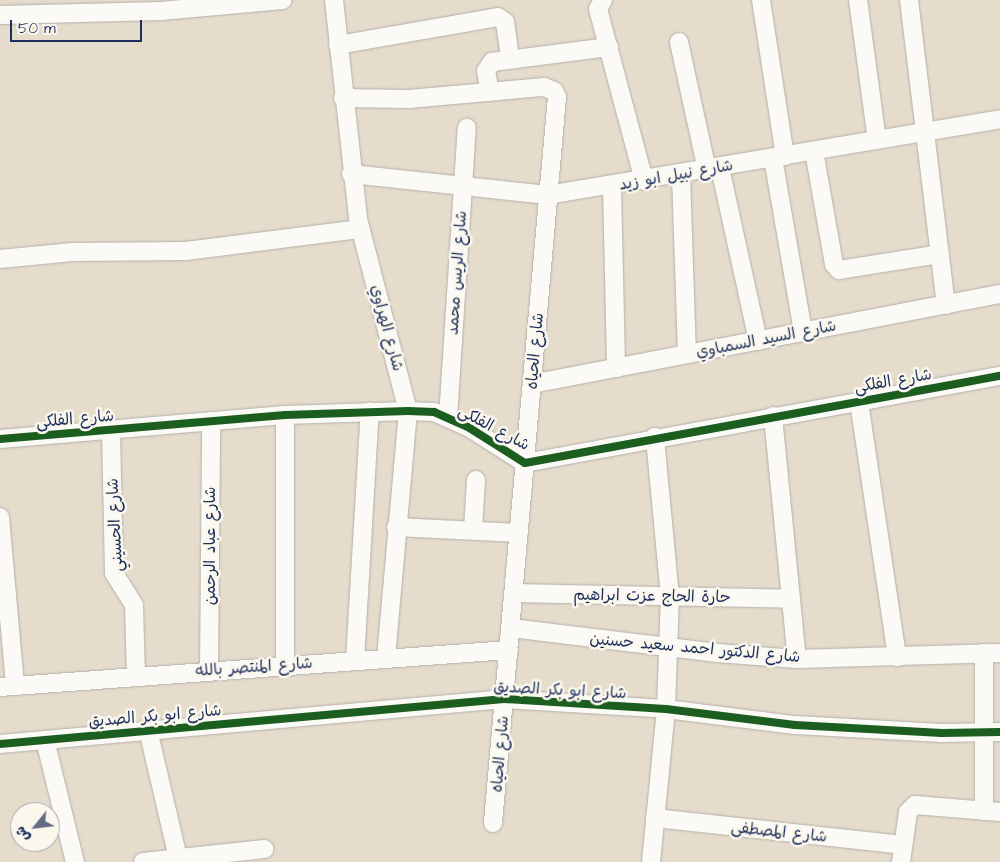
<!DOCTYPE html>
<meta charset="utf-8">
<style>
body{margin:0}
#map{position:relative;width:1000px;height:862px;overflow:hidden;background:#e6dccc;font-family:"Architects Daughter","Playpen Sans Arabic",sans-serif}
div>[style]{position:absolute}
.roads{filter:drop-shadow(0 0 1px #b3afa9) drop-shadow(0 0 1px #b3afa9)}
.street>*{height:18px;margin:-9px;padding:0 9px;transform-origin:9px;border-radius:9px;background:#fbfaf7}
.cycleway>*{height:8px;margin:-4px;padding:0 4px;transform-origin:4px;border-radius:4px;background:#1b5e20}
span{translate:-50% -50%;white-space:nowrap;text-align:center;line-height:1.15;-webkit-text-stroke:5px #fbf7ec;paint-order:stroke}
.street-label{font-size:16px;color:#1b2f5e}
.north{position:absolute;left:10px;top:802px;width:50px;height:50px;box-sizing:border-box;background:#fbf7ec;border:1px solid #a1a7b3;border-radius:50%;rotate:241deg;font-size:14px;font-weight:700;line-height:20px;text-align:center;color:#1b2f5e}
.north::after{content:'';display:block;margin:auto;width:18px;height:22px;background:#626c84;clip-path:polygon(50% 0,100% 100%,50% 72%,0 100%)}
.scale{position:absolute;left:10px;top:20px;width:132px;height:22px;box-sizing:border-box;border:2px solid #1b2f5e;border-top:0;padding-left:6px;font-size:15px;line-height:18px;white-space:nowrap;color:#1b2f5e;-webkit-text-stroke:4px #fbf7ec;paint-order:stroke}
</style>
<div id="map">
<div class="roads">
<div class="street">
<div style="left:334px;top:0;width:220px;rotate:83.7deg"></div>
<div style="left:358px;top:219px;width:198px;rotate:75.4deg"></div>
<div style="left:408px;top:411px;width:248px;rotate:95.1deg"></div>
<div style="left:603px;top:0;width:10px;rotate:119deg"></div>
<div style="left:598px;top:9px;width:178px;rotate:75deg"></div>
<div style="left:761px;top:0;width:158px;rotate:81.3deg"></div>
<div style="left:858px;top:0;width:141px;rotate:82.3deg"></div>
<div style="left:909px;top:0;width:307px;rotate:83.1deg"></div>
<div style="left:0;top:15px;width:161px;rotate:-1.4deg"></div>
<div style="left:161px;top:11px;width:122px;rotate:-5.2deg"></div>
<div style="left:679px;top:42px;width:131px;rotate:77.7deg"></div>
<div style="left:338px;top:45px;width:162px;rotate:-9.9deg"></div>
<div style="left:498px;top:17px;width:9px;rotate:36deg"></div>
<div style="left:505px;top:22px;width:37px;rotate:82deg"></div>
<div style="left:490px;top:92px;width:21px;rotate:-101deg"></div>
<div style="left:486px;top:71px;width:11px;rotate:-56deg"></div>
<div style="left:492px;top:62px;width:118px;rotate:-7.3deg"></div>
<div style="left:343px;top:98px;width:66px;rotate:0.9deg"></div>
<div style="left:409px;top:99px;width:136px;rotate:-5.1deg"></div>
<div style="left:544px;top:87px;width:11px;rotate:22deg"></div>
<div style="left:554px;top:91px;width:7px;rotate:63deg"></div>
<div style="left:557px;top:97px;width:729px;rotate:95.04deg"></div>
<div style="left:814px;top:151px;width:115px;rotate:80deg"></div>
<div style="left:834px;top:264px;width:8px;rotate:50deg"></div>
<div style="left:839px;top:270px;width:102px;rotate:-9deg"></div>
<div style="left:773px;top:158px;width:177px;rotate:80.2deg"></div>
<div style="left:720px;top:168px;width:177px;rotate:77.6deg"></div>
<div style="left:351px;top:174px;width:198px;rotate:6.1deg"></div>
<div style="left:548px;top:195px;width:458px;rotate:-9.5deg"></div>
<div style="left:681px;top:175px;width:179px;rotate:88.1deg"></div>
<div style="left:612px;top:187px;width:181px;rotate:88.7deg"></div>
<div style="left:0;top:259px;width:73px;rotate:-5.5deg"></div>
<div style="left:73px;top:252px;width:113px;rotate:-0.5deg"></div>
<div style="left:186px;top:251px;width:176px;rotate:-7.2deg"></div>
<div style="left:532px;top:384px;width:477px;rotate:-10.9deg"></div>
<div style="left:859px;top:402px;width:258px;rotate:81.5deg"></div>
<div style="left:773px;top:416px;width:244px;rotate:84.4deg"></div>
<div style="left:448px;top:418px;width:291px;rotate:-86.3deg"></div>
<div style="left:111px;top:430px;width:143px;rotate:88.8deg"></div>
<div style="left:114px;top:573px;width:38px;rotate:58deg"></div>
<div style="left:134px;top:605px;width:71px;rotate:88.4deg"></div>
<div style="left:0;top:439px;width:286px;rotate:-4.8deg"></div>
<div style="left:285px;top:415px;width:123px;rotate:-1.9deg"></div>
<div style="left:408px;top:411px;width:26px;rotate:2deg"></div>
<div style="left:434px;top:412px;width:37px;rotate:24deg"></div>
<div style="left:468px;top:427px;width:67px;rotate:32.3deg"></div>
<div style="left:525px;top:463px;width:483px;rotate:-10.4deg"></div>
<div style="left:0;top:517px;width:169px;rotate:84.9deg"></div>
<div style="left:396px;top:527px;width:123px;rotate:2.8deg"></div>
<div style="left:473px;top:530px;width:50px;rotate:-86.6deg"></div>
<div style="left:514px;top:593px;width:277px;rotate:1.2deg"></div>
<div style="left:511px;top:628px;width:208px;rotate:6.9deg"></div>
<div style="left:717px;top:653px;width:80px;rotate:4.3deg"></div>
<div style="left:797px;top:659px;width:203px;rotate:-1.7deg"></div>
<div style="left:984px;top:653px;width:158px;rotate:90deg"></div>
<div style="left:355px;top:660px;width:249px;rotate:-86.6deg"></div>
<div style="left:285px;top:665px;width:250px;rotate:-90deg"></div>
<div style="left:209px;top:671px;width:250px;rotate:-89.5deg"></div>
<div style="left:0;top:687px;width:510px;rotate:-4.16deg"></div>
<div style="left:148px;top:730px;width:136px;rotate:76.8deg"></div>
<div style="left:45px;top:740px;width:126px;rotate:76.2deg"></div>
<div style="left:0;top:744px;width:506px;rotate:-5.1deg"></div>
<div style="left:504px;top:699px;width:162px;rotate:3.5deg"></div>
<div style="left:666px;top:709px;width:130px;rotate:7.1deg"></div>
<div style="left:795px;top:725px;width:147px;rotate:3.1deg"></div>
<div style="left:942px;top:733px;width:58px;rotate:-1deg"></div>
<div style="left:655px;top:818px;width:249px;rotate:6.2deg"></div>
<div style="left:143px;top:862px;width:122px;rotate:-6.1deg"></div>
<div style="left:651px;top:862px;width:154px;rotate:-84.4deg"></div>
<div style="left:666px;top:709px;width:112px;rotate:-88deg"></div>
<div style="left:670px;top:597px;width:161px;rotate:-95.4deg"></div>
<div style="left:901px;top:862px;width:50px;rotate:-82deg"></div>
<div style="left:908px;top:812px;width:10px;rotate:-45deg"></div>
<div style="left:915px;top:805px;width:85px;rotate:4.7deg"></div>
</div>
</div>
<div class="cycleway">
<div style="left:0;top:439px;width:286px;rotate:-4.8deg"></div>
<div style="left:285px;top:415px;width:123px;rotate:-1.9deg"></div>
<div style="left:408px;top:411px;width:26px;rotate:2deg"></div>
<div style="left:434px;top:412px;width:37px;rotate:24deg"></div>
<div style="left:468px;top:427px;width:67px;rotate:32.3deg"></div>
<div style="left:525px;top:463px;width:483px;rotate:-10.4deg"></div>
<div style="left:0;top:744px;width:506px;rotate:-5.1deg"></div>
<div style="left:504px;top:699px;width:162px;rotate:3.5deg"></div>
<div style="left:666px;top:709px;width:130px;rotate:7.1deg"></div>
<div style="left:795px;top:725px;width:147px;rotate:3.1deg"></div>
<div style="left:942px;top:733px;width:58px;rotate:-1deg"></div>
</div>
<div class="street-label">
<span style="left:676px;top:175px;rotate:-10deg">شارع نبيل ابو زيد</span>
<span style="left:457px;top:273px;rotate:-86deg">شارع الريس محمد</span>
<span style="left:387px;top:328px;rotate:75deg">شارع الهراوي</span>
<span style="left:766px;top:339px;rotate:-11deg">شارع السيد السمباوي</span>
<span style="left:535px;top:351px;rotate:-85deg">شارع الحياه</span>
<span style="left:893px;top:381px;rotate:-10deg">شارع الفلكى</span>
<span style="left:75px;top:419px;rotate:-5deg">شارع الفلكى</span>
<span style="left:494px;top:428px;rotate:28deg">شارع الفلكى</span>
<span style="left:115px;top:525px;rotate:-93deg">شارع الحسيني</span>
<span style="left:210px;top:546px;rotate:-90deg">شارع عباد الرحمن</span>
<span style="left:652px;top:596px;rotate:1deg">حارة الحاج عزت ابراهيم</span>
<span style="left:695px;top:648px;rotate:5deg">شارع الدكتور احمد سعيد حسنين</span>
<span style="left:254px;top:667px;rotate:-4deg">شارع المنتصر بالله</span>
<span style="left:560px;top:690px;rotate:3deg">شارع ابو بكر الصديق</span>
<span style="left:155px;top:716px;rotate:-5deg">شارع ابو بكر الصديق</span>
<span style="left:500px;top:754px;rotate:-85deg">شارع الحياه</span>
<span style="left:779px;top:832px;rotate:6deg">شارع المصطفى</span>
</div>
<div class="north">ش</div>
<div class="scale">50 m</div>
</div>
